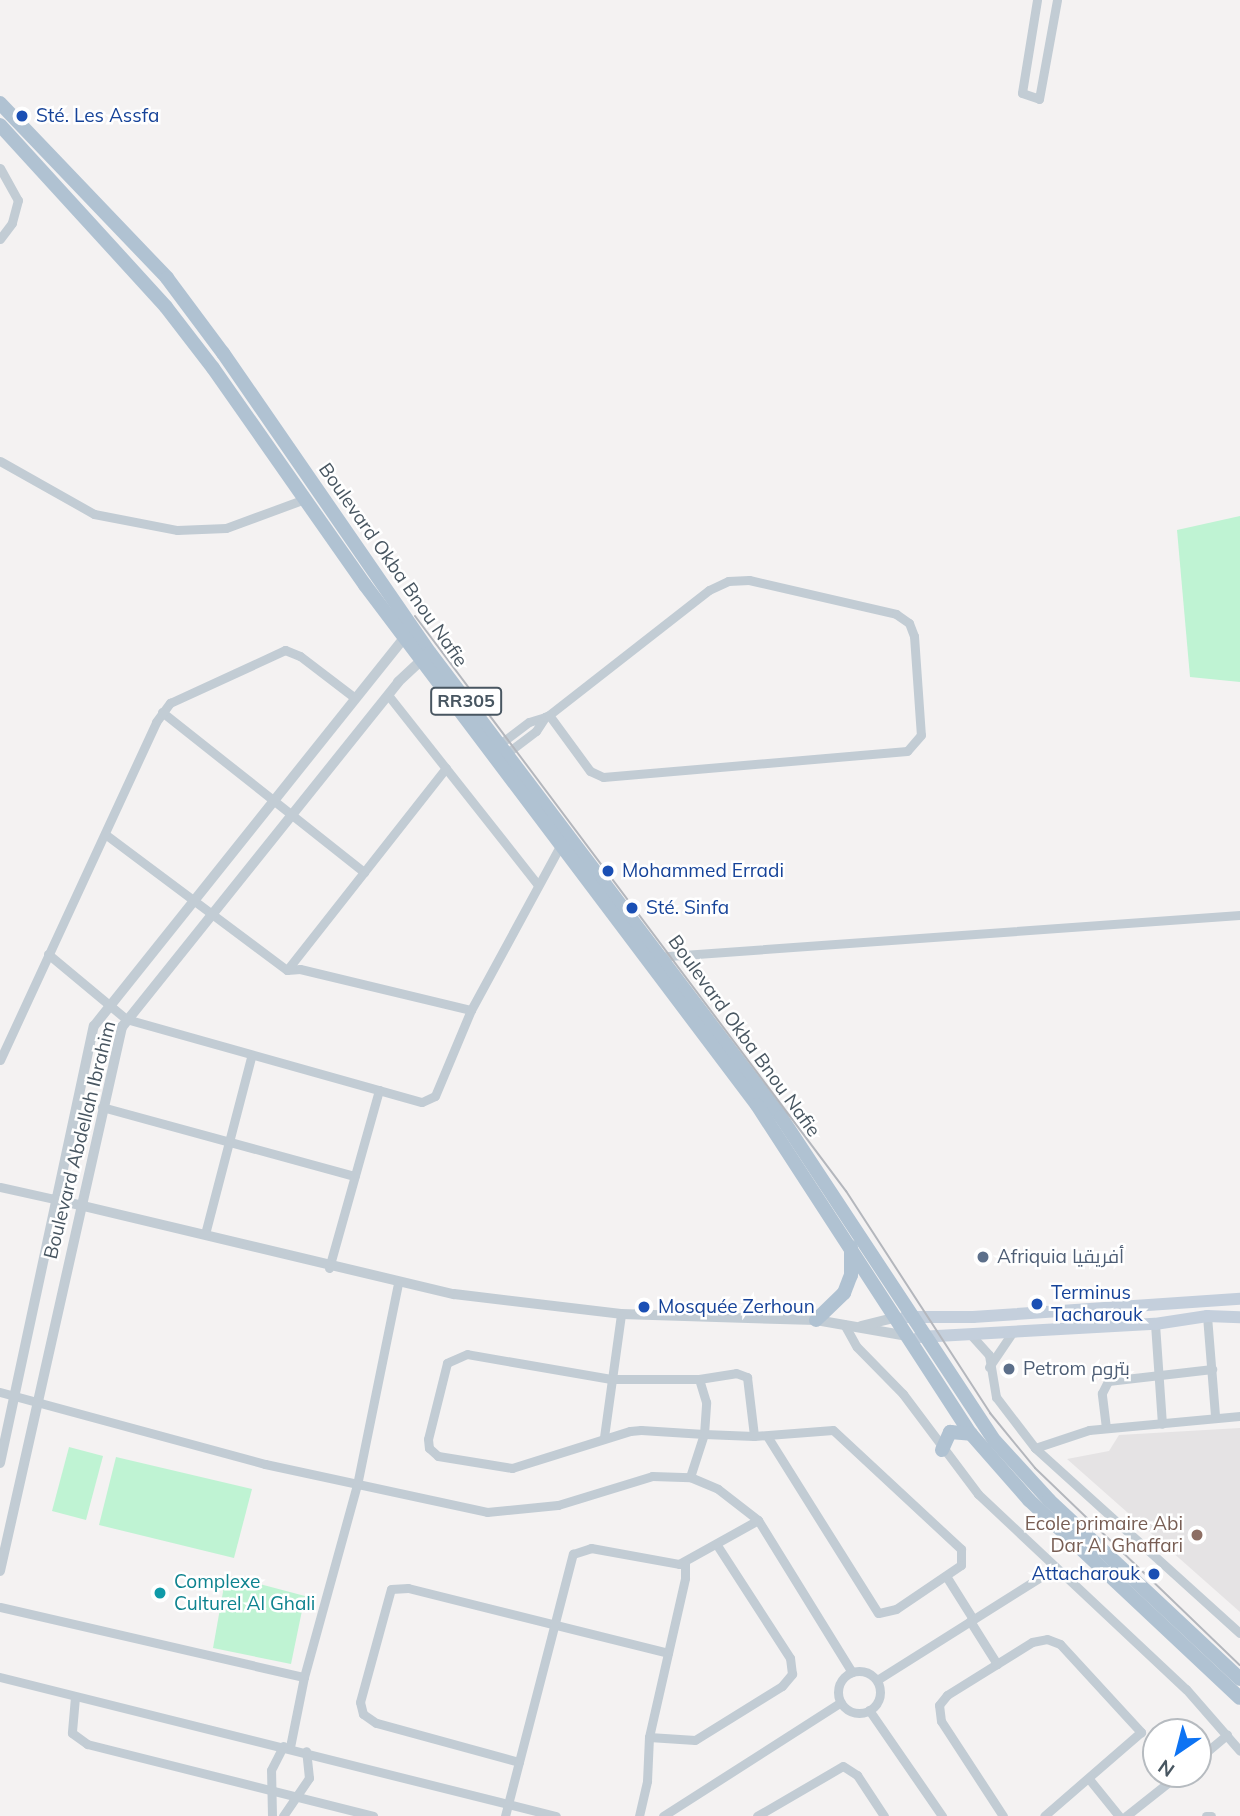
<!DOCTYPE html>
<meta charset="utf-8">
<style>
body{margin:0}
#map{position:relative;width:1240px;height:1816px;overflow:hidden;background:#f4f2f2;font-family:Mulish,Cairo,sans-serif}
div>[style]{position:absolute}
.education>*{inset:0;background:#e5e3e4}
.green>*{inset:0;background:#bff3d3}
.minor>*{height:9px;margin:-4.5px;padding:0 4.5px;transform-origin:4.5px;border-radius:4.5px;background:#c2ccd4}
.minor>.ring{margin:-4.5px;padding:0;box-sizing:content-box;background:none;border:9px solid #c2ccd4;border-radius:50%}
.tertiary>*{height:10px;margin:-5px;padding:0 5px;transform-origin:5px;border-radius:5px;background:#c2ccd4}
.secondary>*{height:12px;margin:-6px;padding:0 6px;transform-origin:6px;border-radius:6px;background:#c4cfdc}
.primary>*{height:14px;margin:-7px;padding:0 7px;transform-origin:7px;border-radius:7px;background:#b0c2d2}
.tram>*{height:2px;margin:-1px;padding:0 1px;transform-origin:1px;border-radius:1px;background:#b4b7bd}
.dots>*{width:19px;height:19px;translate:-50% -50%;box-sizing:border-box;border:4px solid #fff;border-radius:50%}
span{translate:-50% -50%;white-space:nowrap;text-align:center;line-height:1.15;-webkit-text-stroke:5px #fff;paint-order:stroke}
.shield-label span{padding:2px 5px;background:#fff;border:2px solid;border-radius:5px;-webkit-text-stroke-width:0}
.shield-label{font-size:18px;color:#485661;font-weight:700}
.transit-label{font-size:19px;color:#164399}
.left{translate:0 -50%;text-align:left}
.right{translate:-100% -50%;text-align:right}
.street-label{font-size:19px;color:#485661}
.service-label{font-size:19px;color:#4e5e75}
.education-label{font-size:19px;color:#785e54}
.culture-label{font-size:19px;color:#0d838f}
.north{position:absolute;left:1142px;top:1718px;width:70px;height:70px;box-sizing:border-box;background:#fff;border:2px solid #b6bbc0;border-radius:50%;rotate:215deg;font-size:19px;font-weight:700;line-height:28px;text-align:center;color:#485661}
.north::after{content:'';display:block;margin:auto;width:24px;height:32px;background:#0d73f3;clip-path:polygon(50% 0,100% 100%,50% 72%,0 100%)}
</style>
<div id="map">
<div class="education">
<div style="clip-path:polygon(1240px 1428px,1240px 1612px,1067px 1459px,1109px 1451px,1119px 1435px)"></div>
</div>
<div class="green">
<div style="clip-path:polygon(1240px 516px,1240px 682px,1190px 677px,1177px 530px)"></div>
<div style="clip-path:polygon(69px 1447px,103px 1456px,86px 1520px,52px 1511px)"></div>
<div style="clip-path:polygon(116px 1457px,252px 1489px,234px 1558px,99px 1525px)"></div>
<div style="clip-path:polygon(226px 1575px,305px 1596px,291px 1664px,213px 1648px)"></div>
</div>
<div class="minor">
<div style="left:1037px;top:0;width:94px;rotate:99.2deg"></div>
<div style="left:1022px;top:93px;width:18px;rotate:19deg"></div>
<div style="left:1039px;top:99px;width:101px;rotate:-79.7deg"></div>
<div style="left:0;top:168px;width:37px;rotate:61deg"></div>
<div style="left:18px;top:200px;width:24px;rotate:105deg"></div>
<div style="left:12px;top:223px;width:20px;rotate:127deg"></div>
<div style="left:0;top:461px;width:108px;rotate:29.4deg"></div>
<div style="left:94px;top:514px;width:85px;rotate:10.9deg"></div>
<div style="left:177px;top:530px;width:49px;rotate:-2.3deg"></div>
<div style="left:226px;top:528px;width:84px;rotate:-20.2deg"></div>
<div style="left:388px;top:695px;width:242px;rotate:51.7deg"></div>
<div style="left:162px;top:712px;width:258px;rotate:38.4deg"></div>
<div style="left:497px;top:746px;width:40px;rotate:-37deg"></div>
<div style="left:529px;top:722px;width:17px;rotate:-17deg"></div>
<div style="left:503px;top:756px;width:41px;rotate:-37.1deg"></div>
<div style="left:536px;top:731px;width:17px;rotate:-57deg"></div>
<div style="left:545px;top:717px;width:4px;rotate:-27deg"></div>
<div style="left:549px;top:715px;width:203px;rotate:-38deg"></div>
<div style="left:709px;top:590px;width:21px;rotate:-25deg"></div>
<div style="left:728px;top:581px;width:21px;rotate:-3deg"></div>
<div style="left:749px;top:580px;width:151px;rotate:13deg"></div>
<div style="left:896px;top:614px;width:16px;rotate:35deg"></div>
<div style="left:909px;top:623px;width:14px;rotate:69deg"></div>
<div style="left:914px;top:636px;width:99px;rotate:86deg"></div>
<div style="left:921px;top:735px;width:21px;rotate:131deg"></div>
<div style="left:907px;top:751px;width:305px;rotate:175.1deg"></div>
<div style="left:603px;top:777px;width:14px;rotate:-155deg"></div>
<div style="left:590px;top:771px;width:69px;rotate:-126.2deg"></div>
<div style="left:105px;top:834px;width:227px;rotate:36.8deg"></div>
<div style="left:287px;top:970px;width:13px;rotate:-4deg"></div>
<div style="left:300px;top:969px;width:176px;rotate:13.5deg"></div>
<div style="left:48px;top:954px;width:102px;rotate:39.8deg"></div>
<div style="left:126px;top:1019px;width:307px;rotate:15.7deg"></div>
<div style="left:422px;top:1102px;width:14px;rotate:-25deg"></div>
<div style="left:435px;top:1096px;width:93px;rotate:-67.3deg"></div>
<div style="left:471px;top:1010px;width:189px;rotate:-61.5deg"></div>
<div style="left:655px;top:957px;width:587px;rotate:-4.11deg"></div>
<div style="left:287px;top:970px;width:257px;rotate:-51.8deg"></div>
<div style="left:0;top:1060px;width:372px;rotate:-65.2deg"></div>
<div style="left:156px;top:722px;width:24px;rotate:-54deg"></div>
<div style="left:170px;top:703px;width:127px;rotate:-24.7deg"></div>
<div style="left:285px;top:650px;width:16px;rotate:22deg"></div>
<div style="left:300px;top:656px;width:69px;rotate:37.4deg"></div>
<div style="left:102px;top:1107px;width:262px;rotate:15.3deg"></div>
<div style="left:0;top:1187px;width:55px;rotate:12.5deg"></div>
<div style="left:205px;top:1234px;width:182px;rotate:-75.4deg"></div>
<div style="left:329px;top:1268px;width:185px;rotate:-74.3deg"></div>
<div style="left:1207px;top:1316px;width:99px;rotate:85.4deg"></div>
<div style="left:844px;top:1324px;width:26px;rotate:61deg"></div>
<div style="left:857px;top:1347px;width:66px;rotate:45.6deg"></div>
<div style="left:903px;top:1394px;width:125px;rotate:53.1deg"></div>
<div style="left:978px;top:1494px;width:285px;rotate:43.2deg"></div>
<div style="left:1186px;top:1689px;width:82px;rotate:48.9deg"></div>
<div style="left:1155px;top:1324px;width:100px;rotate:86deg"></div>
<div style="left:971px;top:1335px;width:27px;rotate:48deg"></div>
<div style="left:989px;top:1355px;width:43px;rotate:80.5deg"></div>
<div style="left:996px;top:1397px;width:64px;rotate:52.6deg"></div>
<div style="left:1035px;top:1448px;width:276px;rotate:42.1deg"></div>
<div style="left:989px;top:1367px;width:41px;rotate:-55.9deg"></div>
<div style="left:699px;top:1379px;width:37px;rotate:-9deg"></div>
<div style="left:736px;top:1373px;width:12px;rotate:20deg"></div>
<div style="left:747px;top:1377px;width:59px;rotate:83.2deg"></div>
<div style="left:0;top:1392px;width:275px;rotate:15.2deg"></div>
<div style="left:265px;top:1464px;width:227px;rotate:12.2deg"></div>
<div style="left:487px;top:1512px;width:71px;rotate:-5.6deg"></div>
<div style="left:558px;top:1505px;width:98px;rotate:-17.1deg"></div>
<div style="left:652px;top:1476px;width:38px;rotate:2deg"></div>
<div style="left:690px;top:1477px;width:30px;rotate:23deg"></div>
<div style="left:718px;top:1489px;width:51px;rotate:37.8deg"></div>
<div style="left:758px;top:1520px;width:179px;rotate:58.3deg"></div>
<div style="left:1106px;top:1428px;width:35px;rotate:-97deg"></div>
<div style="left:1102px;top:1393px;width:13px;rotate:-63deg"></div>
<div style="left:1108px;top:1381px;width:105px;rotate:-6.6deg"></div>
<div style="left:604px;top:1437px;width:124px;rotate:-82.1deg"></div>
<div style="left:1035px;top:1448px;width:57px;rotate:-18.4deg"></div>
<div style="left:1089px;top:1430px;width:152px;rotate:-5.3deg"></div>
<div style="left:690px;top:1477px;width:45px;rotate:-72deg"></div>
<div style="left:704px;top:1434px;width:32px;rotate:-86deg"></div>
<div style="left:706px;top:1402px;width:24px;rotate:-107deg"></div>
<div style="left:699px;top:1379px;width:88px;rotate:180deg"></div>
<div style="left:611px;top:1379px;width:146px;rotate:-170.2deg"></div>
<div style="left:467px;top:1354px;width:22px;rotate:156deg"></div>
<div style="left:447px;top:1363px;width:78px;rotate:104deg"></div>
<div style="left:428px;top:1439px;width:9px;rotate:84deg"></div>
<div style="left:429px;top:1448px;width:12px;rotate:42deg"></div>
<div style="left:438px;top:1456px;width:75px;rotate:9.2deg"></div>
<div style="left:512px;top:1468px;width:124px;rotate:-17.4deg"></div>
<div style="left:630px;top:1431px;width:11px;rotate:-5deg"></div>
<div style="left:641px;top:1430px;width:63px;rotate:3.6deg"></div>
<div style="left:704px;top:1434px;width:50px;rotate:2.3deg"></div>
<div style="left:754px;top:1436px;width:79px;rotate:-4.3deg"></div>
<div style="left:833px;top:1430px;width:175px;rotate:42.9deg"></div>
<div style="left:961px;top:1549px;width:16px;rotate:90deg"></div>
<div style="left:961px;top:1565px;width:78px;rotate:145.9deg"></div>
<div style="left:896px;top:1609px;width:18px;rotate:167deg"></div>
<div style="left:878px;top:1613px;width:209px;rotate:-122.1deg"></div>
<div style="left:946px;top:1576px;width:51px;rotate:57.9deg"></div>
<div style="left:0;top:1607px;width:312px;rotate:13deg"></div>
<div style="left:970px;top:1621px;width:51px;rotate:57.9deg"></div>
<div class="ring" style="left:838px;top:1671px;width:33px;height:33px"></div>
<div style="left:0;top:1677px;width:573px;rotate:14.04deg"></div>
<div style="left:877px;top:1680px;width:210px;rotate:-32.2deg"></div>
<div style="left:75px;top:1697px;width:36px;rotate:95deg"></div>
<div style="left:72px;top:1733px;width:19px;rotate:36deg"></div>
<div style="left:87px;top:1744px;width:295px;rotate:14.1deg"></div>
<div style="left:869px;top:1710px;width:129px;rotate:55.4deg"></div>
<div style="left:649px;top:1737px;width:46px;rotate:3.7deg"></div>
<div style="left:695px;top:1740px;width:102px;rotate:-31.8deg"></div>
<div style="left:782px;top:1686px;width:16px;rotate:-50deg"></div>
<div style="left:792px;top:1674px;width:16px;rotate:-97deg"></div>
<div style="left:790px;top:1658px;width:135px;rotate:-122.9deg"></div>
<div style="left:290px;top:1747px;width:71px;rotate:-78.7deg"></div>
<div style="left:304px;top:1677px;width:199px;rotate:-74.6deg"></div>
<div style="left:357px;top:1485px;width:205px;rotate:-78.5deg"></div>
<div style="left:1198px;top:1759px;width:38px;rotate:-40deg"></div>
<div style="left:519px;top:1762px;width:148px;rotate:-164.7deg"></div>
<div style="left:376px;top:1723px;width:16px;rotate:-145deg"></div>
<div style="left:363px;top:1714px;width:12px;rotate:-104deg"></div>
<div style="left:360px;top:1702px;width:117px;rotate:-74.7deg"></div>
<div style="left:391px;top:1589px;width:17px;rotate:-3deg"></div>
<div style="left:408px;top:1588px;width:268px;rotate:14deg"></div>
<div style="left:1089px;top:1779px;width:48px;rotate:51deg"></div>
<div style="left:272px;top:1816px;width:46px;rotate:-91.2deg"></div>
<div style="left:271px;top:1770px;width:27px;rotate:-63deg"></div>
<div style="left:283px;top:1816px;width:46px;rotate:-55.6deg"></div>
<div style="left:309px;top:1778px;width:27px;rotate:-96deg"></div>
<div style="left:505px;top:1816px;width:271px;rotate:-75.5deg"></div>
<div style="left:573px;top:1554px;width:19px;rotate:-18deg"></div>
<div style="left:591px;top:1548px;width:89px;rotate:10.3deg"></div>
<div style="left:679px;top:1564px;width:90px;rotate:-29.1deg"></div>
<div style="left:639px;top:1816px;width:36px;rotate:-77deg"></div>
<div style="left:647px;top:1781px;width:44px;rotate:-87.4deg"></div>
<div style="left:649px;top:1737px;width:163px;rotate:-77.2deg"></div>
<div style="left:685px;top:1578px;width:15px;rotate:-90deg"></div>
<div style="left:663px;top:1816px;width:211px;rotate:-32.6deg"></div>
<div style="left:757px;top:1816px;width:99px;rotate:-30.2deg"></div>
<div style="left:843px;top:1766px;width:17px;rotate:33deg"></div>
<div style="left:857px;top:1775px;width:49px;rotate:56.6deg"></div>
<div style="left:1003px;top:1816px;width:113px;rotate:-123.1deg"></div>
<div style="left:941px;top:1721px;width:16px;rotate:-97deg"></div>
<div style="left:939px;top:1705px;width:13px;rotate:-51deg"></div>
<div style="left:947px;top:1695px;width:100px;rotate:-31.9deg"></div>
<div style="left:1032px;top:1642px;width:15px;rotate:-11deg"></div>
<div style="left:1047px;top:1639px;width:14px;rotate:21deg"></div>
<div style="left:1060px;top:1644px;width:120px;rotate:47.4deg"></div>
<div style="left:1141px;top:1732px;width:128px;rotate:139.1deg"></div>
<div style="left:1126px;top:1816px;width:68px;rotate:-38.4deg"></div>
<div style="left:1206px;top:1816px;width:5px"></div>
</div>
<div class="tertiary">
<div style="left:54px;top:1199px;width:411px;rotate:13.4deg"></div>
<div style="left:454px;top:1294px;width:168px;rotate:6.8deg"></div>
<div style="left:621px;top:1314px;width:195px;rotate:1.8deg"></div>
<div style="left:816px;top:1320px;width:93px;rotate:9.9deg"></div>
<div style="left:861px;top:1326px;width:36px;rotate:-14deg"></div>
<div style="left:0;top:1463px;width:447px;rotate:-77.9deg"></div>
<div style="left:94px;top:1026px;width:503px;rotate:-51.38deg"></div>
<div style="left:0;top:1571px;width:558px;rotate:-77.36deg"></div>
<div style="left:122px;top:1027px;width:442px;rotate:-51.3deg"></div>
<div style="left:398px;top:682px;width:37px;rotate:-43deg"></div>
</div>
<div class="secondary">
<div style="left:905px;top:1317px;width:68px"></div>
<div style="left:973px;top:1317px;width:268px;rotate:-3.9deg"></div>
<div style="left:919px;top:1337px;width:236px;rotate:-3.2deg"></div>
<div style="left:1155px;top:1324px;width:53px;rotate:-8.7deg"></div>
<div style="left:1207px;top:1316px;width:33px;rotate:2deg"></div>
</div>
<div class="primary">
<div style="left:0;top:103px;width:242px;rotate:46.3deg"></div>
<div style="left:167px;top:278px;width:94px;rotate:53.3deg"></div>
<div style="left:223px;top:353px;width:364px;rotate:55.4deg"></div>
<div style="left:430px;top:653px;width:582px;rotate:52.89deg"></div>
<div style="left:781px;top:1117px;width:388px;rotate:56.6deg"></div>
<div style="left:995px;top:1441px;width:80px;rotate:47.5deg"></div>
<div style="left:1049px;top:1500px;width:262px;rotate:43.1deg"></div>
<div style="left:0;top:125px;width:246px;rotate:47.6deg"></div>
<div style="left:166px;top:307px;width:77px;rotate:52.4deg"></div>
<div style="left:213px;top:368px;width:265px;rotate:55deg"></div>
<div style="left:365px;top:585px;width:651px;rotate:52.99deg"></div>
<div style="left:757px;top:1105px;width:392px;rotate:57deg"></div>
<div style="left:971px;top:1434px;width:88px;rotate:48.7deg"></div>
<div style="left:1029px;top:1500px;width:289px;rotate:43.2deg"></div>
<div style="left:816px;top:1320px;width:39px;rotate:-44deg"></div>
<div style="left:844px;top:1293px;width:19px;rotate:-69deg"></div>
<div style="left:851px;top:1275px;width:28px;rotate:-90deg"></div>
<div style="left:942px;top:1450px;width:20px;rotate:-66deg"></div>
<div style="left:950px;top:1432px;width:21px;rotate:5deg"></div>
</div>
<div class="tram">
<div style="left:415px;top:616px;width:719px;rotate:53.15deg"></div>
<div style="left:846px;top:1191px;width:265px;rotate:57deg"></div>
<div style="left:990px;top:1413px;width:71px;rotate:50.7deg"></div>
<div style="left:1035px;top:1468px;width:284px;rotate:43.9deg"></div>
</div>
<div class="dots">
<div style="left:22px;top:116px;background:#1a4fb4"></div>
<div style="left:608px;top:871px;background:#1a4fb4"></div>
<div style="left:632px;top:908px;background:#1a4fb4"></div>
<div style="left:983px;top:1257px;background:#5c6f8a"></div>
<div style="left:1037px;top:1304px;background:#1a4fb4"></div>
<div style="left:644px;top:1307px;background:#1a4fb4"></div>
<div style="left:1009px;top:1369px;background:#5c6f8a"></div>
<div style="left:1197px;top:1535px;background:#8d6e63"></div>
<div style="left:1154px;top:1574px;background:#1a4fb4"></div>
<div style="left:160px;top:1593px;background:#0f9aa8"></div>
</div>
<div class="shield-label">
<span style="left:466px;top:701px">RR305</span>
</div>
<div class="transit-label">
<span class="left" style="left:36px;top:116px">Sté. Les Assfa</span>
<span class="left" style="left:622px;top:871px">Mohammed Erradi</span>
<span class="left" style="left:646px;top:908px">Sté. Sinfa</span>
<span class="left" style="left:1051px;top:1304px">Terminus<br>Tacharouk</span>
<span class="left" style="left:658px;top:1307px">Mosquée Zerhoun</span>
<span class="right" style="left:1140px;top:1574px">Attacharouk</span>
</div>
<div class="street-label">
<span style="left:393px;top:565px;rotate:55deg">Boulevard Okba Bnou Nafie</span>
<span style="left:744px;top:1036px;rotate:54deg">Boulevard Okba Bnou Nafie</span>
<span style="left:80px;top:1140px;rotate:-76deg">Boulevard Abdellah Ibrahim</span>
</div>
<div class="service-label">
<span class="left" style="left:997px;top:1257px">Afriquia أفريقيا</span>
<span class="left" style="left:1023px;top:1369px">Petrom بتروم</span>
</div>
<div class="education-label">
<span class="right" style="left:1183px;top:1535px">Ecole primaire Abi<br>Dar Al Ghaffari</span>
</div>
<div class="culture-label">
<span class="left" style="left:174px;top:1593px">Complexe<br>Culturel Al Ghali</span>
</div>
<div class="north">N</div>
</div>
